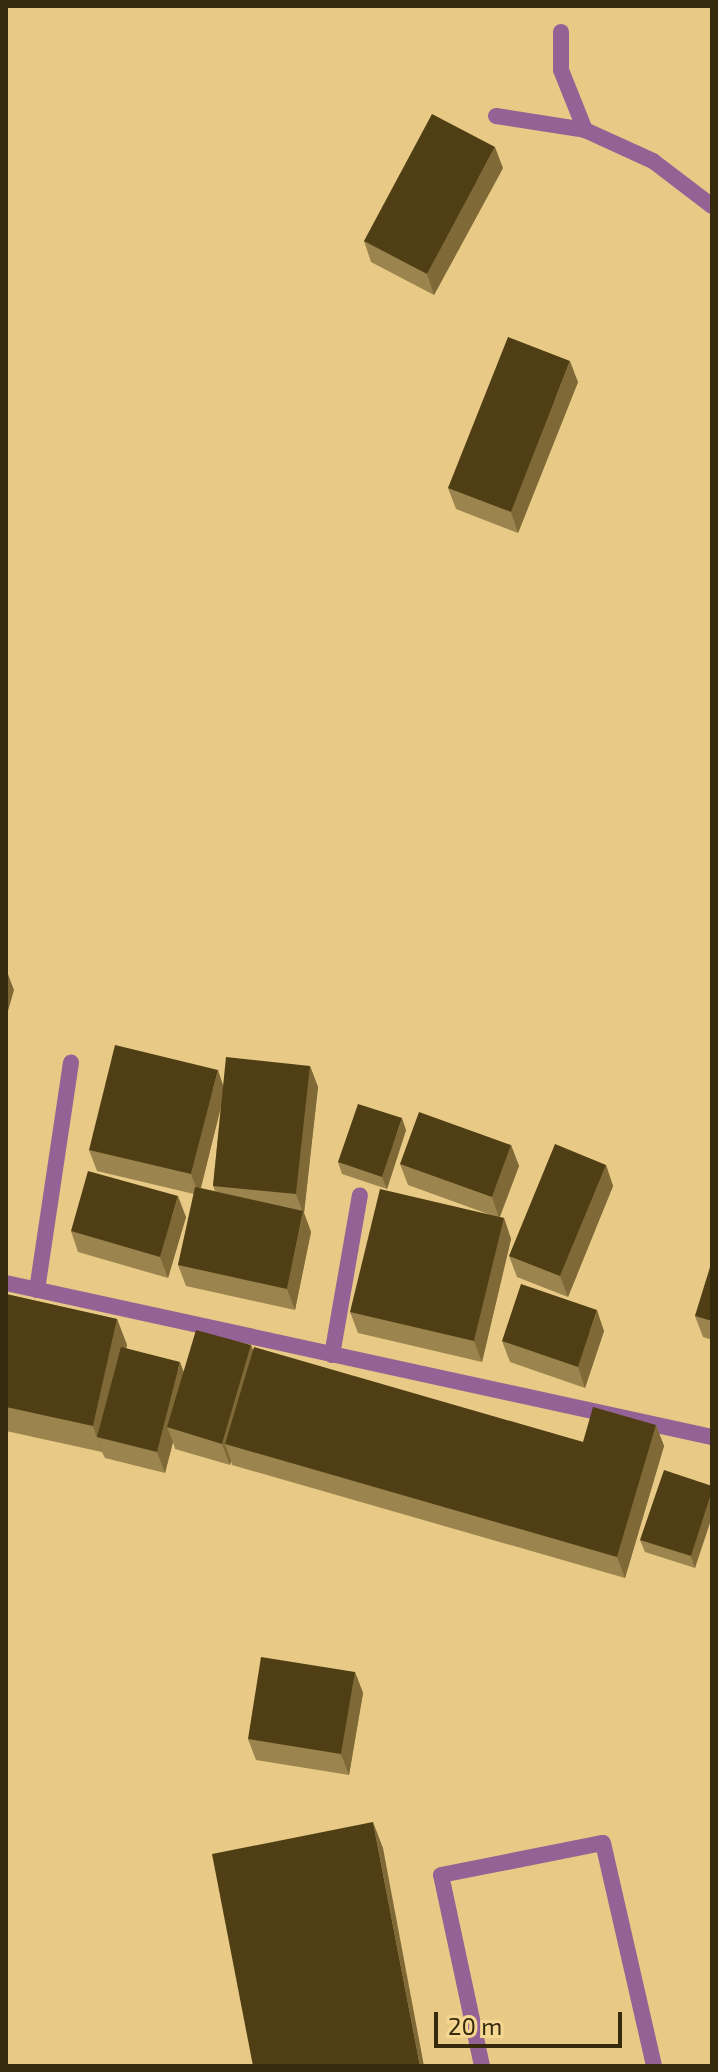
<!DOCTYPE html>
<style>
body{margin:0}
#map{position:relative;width:718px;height:2072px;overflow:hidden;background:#e8ca86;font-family:"Exo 2",sans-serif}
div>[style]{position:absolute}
.service>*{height:16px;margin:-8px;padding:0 8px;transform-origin:8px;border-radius:8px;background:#956295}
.minor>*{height:16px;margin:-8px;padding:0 8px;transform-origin:8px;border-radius:8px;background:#956295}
.wall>*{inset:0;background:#9c844e}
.shaded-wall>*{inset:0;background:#7e6937}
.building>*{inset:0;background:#503f15}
span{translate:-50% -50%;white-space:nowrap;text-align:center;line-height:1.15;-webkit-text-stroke:8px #f5d792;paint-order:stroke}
.frame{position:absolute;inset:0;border:8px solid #362a0d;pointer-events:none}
.scale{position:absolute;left:434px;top:2012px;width:188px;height:36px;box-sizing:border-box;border:4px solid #362a0d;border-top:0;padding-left:10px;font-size:24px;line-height:28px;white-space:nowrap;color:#362a0d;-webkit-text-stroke:6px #f5d792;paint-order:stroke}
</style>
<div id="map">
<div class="service">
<div style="left:482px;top:2066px;width:195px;rotate:-102.1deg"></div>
<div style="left:441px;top:1875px;width:165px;rotate:-11.2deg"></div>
<div style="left:603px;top:1843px;width:229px;rotate:77.1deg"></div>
</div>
<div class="minor">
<div style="left:561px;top:32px;width:38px;rotate:90deg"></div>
<div style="left:561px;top:70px;width:65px;rotate:68.2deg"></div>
<div style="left:585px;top:130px;width:75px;rotate:24.5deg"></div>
<div style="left:653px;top:161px;width:74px;rotate:37.3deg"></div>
<div style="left:496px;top:116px;width:90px;rotate:8.9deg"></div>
<div style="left:6px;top:1283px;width:723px;rotate:12.31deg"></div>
<div style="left:37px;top:1290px;width:230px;rotate:-81.5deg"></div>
<div style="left:332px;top:1355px;width:162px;rotate:-80.1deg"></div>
</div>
<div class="wall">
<div style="clip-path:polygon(503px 168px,434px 295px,371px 262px,364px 241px)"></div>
<div style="clip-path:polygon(578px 382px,518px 533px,456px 509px,448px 488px)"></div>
<div style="clip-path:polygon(evenodd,310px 1066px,318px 1087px,304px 1213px,311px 1232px,295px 1310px,186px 1286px,178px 1265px,194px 1194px,97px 1171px,89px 1150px,223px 1086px,310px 1066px,221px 1106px,213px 1186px,215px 1191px,201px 1188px,221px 1106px)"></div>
<div style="clip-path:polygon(406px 1130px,387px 1189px,342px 1174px,338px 1162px)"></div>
<div style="clip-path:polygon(511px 1145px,519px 1166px,500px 1217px,504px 1218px,511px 1239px,482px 1362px,358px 1333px,350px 1312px,488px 1214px,408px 1185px,400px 1164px)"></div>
<div style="clip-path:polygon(606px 1165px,613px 1186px,568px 1297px,517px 1277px,509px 1256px)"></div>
<div style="clip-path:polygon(186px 1217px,168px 1278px,78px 1252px,71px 1231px)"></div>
<div style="clip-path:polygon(712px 1261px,712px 1340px,703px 1337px,695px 1316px)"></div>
<div style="clip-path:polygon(6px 1294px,117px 1319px,127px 1345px,126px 1348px,184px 1372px,251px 1345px,253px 1350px,583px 1442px,656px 1425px,664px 1446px,625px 1578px,232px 1465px,231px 1461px,230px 1465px,175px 1449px,173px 1442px,165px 1473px,105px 1458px,102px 1452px,6px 1431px)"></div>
<div style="clip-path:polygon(604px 1331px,585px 1388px,510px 1362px,502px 1341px)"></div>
<div style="clip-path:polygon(712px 1486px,695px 1568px,645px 1552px,640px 1540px)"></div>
<div style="clip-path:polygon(355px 1672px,363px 1693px,349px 1775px,256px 1760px,248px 1739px)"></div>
</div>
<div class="shaded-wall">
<div style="clip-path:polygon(495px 147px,503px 168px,434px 295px,427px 274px)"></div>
<div style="clip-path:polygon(570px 361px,578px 382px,518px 533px,511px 512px)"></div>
<div style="clip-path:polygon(6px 969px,14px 990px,6px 1018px)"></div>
<div style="clip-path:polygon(310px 1066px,318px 1087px,304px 1213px,311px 1232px,295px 1310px,287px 1289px,303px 1213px,296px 1194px)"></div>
<div style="clip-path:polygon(218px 1070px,225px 1091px,199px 1195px,191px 1174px)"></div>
<div style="clip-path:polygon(402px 1118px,406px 1130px,387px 1189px,382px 1177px)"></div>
<div style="clip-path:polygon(511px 1145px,519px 1166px,499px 1218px,492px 1197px)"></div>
<div style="clip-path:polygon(606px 1165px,613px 1186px,568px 1297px,560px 1276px)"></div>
<div style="clip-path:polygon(178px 1196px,186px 1217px,168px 1278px,160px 1257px)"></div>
<div style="clip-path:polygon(504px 1218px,511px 1239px,482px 1362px,474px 1341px)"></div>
<div style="clip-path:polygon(597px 1310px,604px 1331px,585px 1388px,578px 1367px)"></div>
<div style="clip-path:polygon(117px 1319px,127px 1345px,105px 1439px,97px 1437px,102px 1453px,93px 1426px)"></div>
<div style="clip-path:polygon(251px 1345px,259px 1366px,225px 1444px,231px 1461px,230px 1465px,222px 1444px)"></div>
<div style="clip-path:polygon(180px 1362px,188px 1383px,167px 1427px,173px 1442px,165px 1473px,157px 1452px)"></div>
<div style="clip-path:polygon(656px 1425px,664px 1446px,625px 1578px,617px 1557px)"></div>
<div style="clip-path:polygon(712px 1491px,712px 1517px,695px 1568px,691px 1556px)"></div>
<div style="clip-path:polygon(355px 1672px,363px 1693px,349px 1775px,341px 1754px)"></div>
<div style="clip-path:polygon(373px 1822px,383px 1848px,424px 2066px,420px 2066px)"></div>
</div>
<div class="building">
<div style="clip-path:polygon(432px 114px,495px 147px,427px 274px,364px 241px)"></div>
<div style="clip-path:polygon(508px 337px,570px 361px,511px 512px,448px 488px)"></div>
<div style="clip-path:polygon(115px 1045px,218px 1070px,191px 1174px,89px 1150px)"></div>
<div style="clip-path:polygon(226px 1057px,310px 1066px,296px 1194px,213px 1186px)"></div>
<div style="clip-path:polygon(358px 1104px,402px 1118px,382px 1177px,338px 1162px)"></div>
<div style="clip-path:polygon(419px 1112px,511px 1145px,492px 1197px,400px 1164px)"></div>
<div style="clip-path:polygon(555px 1144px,606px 1165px,560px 1276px,509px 1256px)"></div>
<div style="clip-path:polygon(88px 1171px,178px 1196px,160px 1257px,71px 1231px)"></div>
<div style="clip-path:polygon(195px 1187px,303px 1211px,287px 1289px,178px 1265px)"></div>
<div style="clip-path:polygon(380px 1189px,504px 1218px,474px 1341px,350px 1312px)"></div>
<div style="clip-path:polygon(712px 1261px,712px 1321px,695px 1316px)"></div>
<div style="clip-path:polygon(521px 1284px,597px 1310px,578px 1367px,502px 1341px)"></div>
<div style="clip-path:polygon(6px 1294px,117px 1319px,93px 1426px,6px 1407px)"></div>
<div style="clip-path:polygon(196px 1330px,251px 1345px,222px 1444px,167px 1427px)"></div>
<div style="clip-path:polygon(121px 1347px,180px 1362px,157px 1452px,97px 1437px)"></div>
<div style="clip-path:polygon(254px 1347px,583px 1442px,593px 1407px,656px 1425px,617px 1557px,225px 1444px)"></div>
<div style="clip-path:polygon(664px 1470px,712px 1486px,712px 1491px,691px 1556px,640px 1540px)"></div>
<div style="clip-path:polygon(261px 1657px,355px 1672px,341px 1754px,248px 1739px)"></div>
<div style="clip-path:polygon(373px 1822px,420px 2066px,253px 2066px,212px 1854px)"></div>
</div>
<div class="frame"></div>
<div class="scale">20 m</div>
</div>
